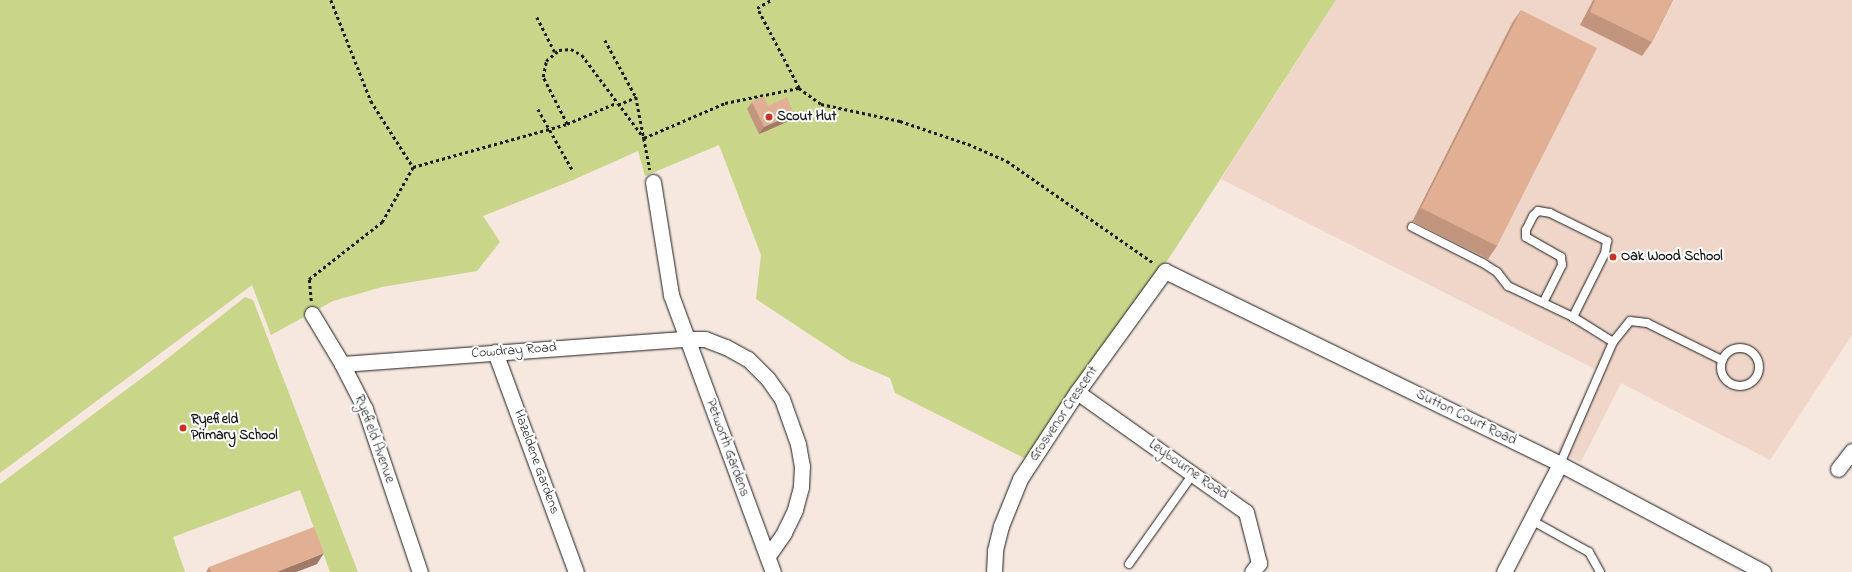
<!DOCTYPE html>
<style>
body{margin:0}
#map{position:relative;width:1852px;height:572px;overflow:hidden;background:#f6e7df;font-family:"Indie Flower",sans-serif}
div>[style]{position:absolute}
.built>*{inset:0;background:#f0d6c8}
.green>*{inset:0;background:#c9d68a}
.path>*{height:2.5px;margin-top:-1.25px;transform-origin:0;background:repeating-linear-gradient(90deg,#1c1c1c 0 3px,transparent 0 6px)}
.roads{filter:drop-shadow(0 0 1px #1c1c1c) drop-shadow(0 0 1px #1c1c1c)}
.service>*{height:8px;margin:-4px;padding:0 4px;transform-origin:4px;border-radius:4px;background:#fff}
.service>.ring{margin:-4px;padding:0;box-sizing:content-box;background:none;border:8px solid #fff;border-radius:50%}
.minor>*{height:15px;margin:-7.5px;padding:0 7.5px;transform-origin:7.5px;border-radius:7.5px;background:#fff}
.wall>*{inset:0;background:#c2967e}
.shaded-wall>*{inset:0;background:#9e7a67}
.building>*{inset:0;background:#e1af93}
.dots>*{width:11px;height:11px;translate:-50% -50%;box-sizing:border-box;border:2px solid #fff;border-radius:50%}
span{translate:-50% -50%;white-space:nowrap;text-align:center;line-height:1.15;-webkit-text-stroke:4px #fff;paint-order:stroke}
.poi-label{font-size:14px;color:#1c1c1c;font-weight:700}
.left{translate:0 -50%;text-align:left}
.street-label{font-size:14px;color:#1c1c1c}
</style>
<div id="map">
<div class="built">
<div style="clip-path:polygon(1336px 0,1852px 0,1852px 335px,1770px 460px,1621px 383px,1581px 462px,1557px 451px,1597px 370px,1221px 179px)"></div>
</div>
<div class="green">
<div style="clip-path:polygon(0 0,1336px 0,1175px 249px,1032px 462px,895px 393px,890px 378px,850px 361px,756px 299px,761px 255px,719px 145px,645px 176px,638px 151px,573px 180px,483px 216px,500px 242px,477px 271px,382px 287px,333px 301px,271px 335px,252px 285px,0 473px)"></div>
<div style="clip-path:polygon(245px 297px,253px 300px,358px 572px,330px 572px,300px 490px,173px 537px,185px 572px,0 572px,0 484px,158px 366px)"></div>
</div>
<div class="path">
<div style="left:331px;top:0;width:109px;rotate:68.4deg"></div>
<div style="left:371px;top:101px;width:78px;rotate:57.5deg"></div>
<div style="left:413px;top:167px;width:160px;rotate:-15.6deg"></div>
<div style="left:567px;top:124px;width:53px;rotate:-117.1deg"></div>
<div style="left:543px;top:77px;width:16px;rotate:-79deg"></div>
<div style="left:546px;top:61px;width:17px;rotate:-40deg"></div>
<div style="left:559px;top:50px;width:12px;rotate:-5deg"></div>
<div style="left:571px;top:49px;width:13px;rotate:29deg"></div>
<div style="left:582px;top:55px;width:104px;rotate:53.2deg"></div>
<div style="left:644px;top:138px;width:88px;rotate:-23.4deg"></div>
<div style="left:725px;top:103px;width:76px;rotate:-11.5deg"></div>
<div style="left:799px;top:88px;width:90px;rotate:-117.7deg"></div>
<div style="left:757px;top:8px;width:16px;rotate:-30deg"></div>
<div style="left:537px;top:17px;width:39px;rotate:63deg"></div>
<div style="left:605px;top:40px;width:65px;rotate:61.5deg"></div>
<div style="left:636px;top:97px;width:74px;rotate:79.1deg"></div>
<div style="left:799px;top:88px;width:27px;rotate:36deg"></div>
<div style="left:821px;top:104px;width:81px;rotate:12.1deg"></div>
<div style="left:900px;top:121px;width:72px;rotate:18.7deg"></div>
<div style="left:968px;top:144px;width:43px;rotate:23.6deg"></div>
<div style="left:1007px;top:161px;width:179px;rotate:34.8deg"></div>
<div style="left:618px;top:105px;width:20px;rotate:-24deg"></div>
<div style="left:538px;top:109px;width:69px;rotate:60.5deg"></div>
<div style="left:567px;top:124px;width:53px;rotate:-23.2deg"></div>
<div style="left:311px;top:301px;width:22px;rotate:-95deg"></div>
<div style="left:309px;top:279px;width:93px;rotate:-38deg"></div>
<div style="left:382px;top:222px;width:63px;rotate:-60.6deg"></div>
</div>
<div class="roads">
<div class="service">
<div style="left:1412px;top:227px;width:80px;rotate:26.9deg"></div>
<div style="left:1483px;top:263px;width:17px;rotate:33deg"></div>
<div style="left:1497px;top:272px;width:18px;rotate:52deg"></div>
<div style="left:1508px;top:286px;width:72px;rotate:25.5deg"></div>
<div style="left:1573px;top:317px;width:47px;rotate:32deg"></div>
<div style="left:1613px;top:342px;width:133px;rotate:113.5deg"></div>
<div style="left:1544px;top:301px;width:40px;rotate:-63.4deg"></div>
<div style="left:1562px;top:265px;width:8px;rotate:-97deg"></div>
<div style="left:1561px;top:257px;width:40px;rotate:-150.3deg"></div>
<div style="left:1526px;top:237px;width:7px;rotate:-90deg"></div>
<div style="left:1526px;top:230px;width:16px;rotate:-63deg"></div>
<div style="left:1533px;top:216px;width:7px;rotate:-45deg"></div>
<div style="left:1538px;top:211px;width:12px;rotate:9deg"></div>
<div style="left:1550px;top:213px;width:64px;rotate:26.2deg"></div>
<div style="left:1607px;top:241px;width:12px;rotate:99deg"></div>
<div style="left:1605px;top:253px;width:72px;rotate:116.6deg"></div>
<div style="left:1613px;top:342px;width:27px;rotate:-51deg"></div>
<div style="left:1630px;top:321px;width:17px;rotate:7deg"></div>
<div style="left:1647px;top:323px;width:84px;rotate:26.3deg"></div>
<div class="ring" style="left:1721px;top:348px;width:30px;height:30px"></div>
<div style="left:1531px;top:520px;width:66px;rotate:28.9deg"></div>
<div style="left:1589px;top:552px;width:23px;rotate:61deg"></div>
<div style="left:1129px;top:564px;width:110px;rotate:-54.6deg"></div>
</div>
<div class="minor">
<div style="left:653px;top:182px;width:114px;rotate:80.9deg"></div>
<div style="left:671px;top:295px;width:295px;rotate:69.8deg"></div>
<div style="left:312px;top:314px;width:58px;rotate:59deg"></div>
<div style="left:342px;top:364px;width:51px;rotate:62.9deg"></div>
<div style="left:365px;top:409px;width:172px;rotate:71.4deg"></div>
<div style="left:495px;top:352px;width:234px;rotate:69.8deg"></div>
<div style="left:342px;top:364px;width:345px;rotate:-4.2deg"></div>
<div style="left:686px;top:339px;width:19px"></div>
<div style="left:705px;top:339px;width:22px;rotate:21deg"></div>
<div style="left:726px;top:347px;width:25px;rotate:29deg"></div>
<div style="left:748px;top:359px;width:28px;rotate:45deg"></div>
<div style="left:768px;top:379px;width:24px;rotate:55deg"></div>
<div style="left:782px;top:399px;width:48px;rotate:70.4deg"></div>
<div style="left:798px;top:444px;width:22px;rotate:80deg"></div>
<div style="left:802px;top:466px;width:21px;rotate:93deg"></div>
<div style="left:801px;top:487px;width:24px;rotate:105deg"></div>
<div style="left:795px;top:510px;width:25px;rotate:116deg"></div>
<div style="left:784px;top:533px;width:29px;rotate:125deg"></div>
<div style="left:1077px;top:392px;width:207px;rotate:35.4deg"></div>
<div style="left:1246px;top:512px;width:53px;rotate:75.7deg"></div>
<div style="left:1259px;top:563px;width:11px;rotate:128deg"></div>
<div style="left:1838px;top:469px;width:23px;rotate:-52deg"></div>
<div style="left:994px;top:572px;width:22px;rotate:-87deg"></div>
<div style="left:995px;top:550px;width:25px;rotate:-76deg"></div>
<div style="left:1001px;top:526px;width:51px;rotate:-68deg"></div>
<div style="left:1020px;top:479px;width:104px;rotate:-56.8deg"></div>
<div style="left:1077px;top:392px;width:150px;rotate:-54deg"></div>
<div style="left:1165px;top:271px;width:440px;rotate:26deg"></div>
<div style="left:1560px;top:464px;width:230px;rotate:28deg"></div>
<div style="left:1504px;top:572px;width:122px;rotate:-62.6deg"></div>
</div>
</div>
<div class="wall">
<div style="clip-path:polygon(1593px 0,1673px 0,1652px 42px,1642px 56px,1580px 25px)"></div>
<div style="clip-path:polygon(1521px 10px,1497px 246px,1488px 259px,1412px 222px,1512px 23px)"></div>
<div style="clip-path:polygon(752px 102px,768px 106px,789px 121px,759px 134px,747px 109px)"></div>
<div style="clip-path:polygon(317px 564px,296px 572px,206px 572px,209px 567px)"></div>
</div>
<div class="shaded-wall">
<div style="clip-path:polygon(794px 114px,789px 121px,759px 134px,764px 127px)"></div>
<div style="clip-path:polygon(324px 553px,317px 564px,296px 572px,277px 572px)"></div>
</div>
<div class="building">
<div style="clip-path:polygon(1595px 0,1673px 0,1652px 42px,1590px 12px)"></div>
<div style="clip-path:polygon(1521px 10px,1597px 48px,1497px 246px,1421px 208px)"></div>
<div style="clip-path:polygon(764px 96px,768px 106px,787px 97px,794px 114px,764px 127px,752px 102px)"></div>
<div style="clip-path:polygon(314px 527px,324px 553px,277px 572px,211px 572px,209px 567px)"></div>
</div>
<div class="dots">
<div style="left:769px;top:117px;background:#c8321e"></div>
<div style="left:1613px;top:257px;background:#c8321e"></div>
<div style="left:183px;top:428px;background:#c8321e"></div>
</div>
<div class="poi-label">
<span class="left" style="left:777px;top:117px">Scout Hut</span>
<span class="left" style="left:1621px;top:257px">Oak Wood School</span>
<span class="left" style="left:191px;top:428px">Ryefield<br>Primary School</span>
</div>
<div class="street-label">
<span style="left:514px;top:351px;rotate:-4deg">Cowdray Road</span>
<span style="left:1064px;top:414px;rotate:-56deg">Grosvenor Crescent</span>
<span style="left:1466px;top:418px;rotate:26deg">Sutton Court Road</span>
<span style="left:374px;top:439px;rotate:70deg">Ryefield Avenue</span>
<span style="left:727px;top:448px;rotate:70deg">Petworth Gardens</span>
<span style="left:536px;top:462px;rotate:70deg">Hazeldene Gardens</span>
<span style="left:1188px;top:470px;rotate:35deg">Leybourne Road</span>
</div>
</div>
